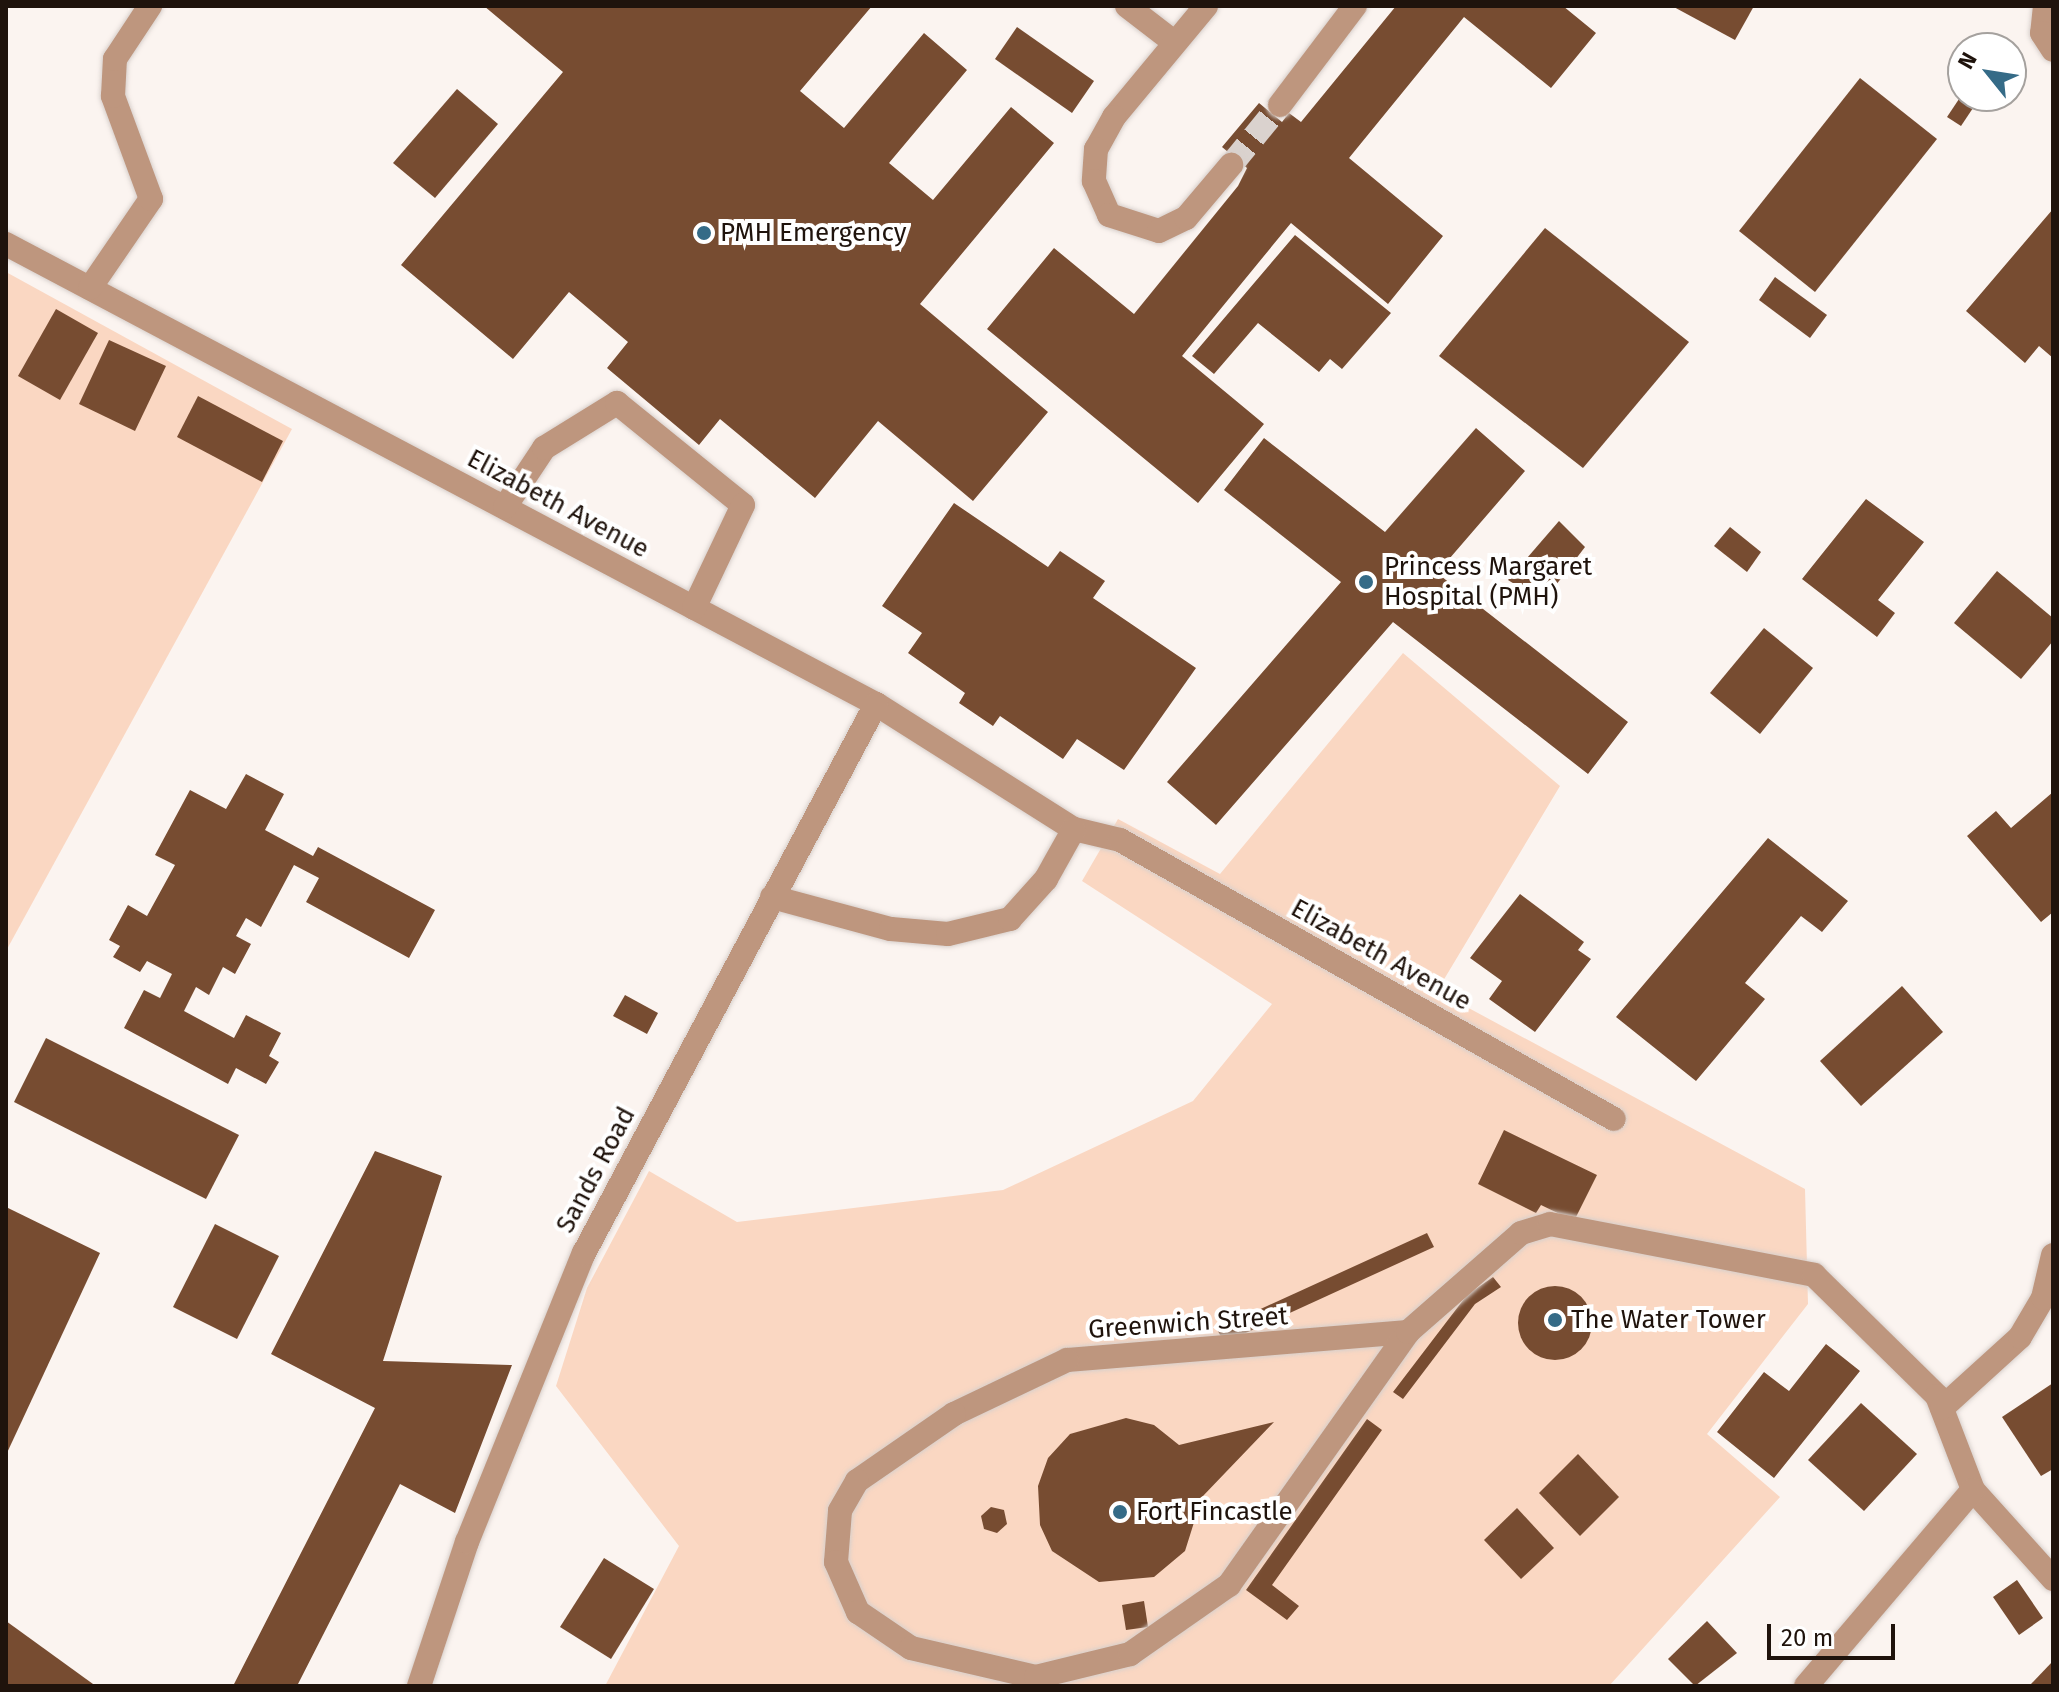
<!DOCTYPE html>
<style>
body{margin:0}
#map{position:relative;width:2059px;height:1692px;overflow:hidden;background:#fbf4f0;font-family:"Fira Sans",sans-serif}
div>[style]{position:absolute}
.green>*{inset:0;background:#fad7c2}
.building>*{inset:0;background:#774c31}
.round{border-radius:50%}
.minor-tunnel>*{height:24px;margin-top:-12px;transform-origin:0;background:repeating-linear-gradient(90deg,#dad2ce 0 24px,transparent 0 36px)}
.roads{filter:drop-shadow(0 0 2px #d8d0cc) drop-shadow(0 0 2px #d8d0cc)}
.minor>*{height:24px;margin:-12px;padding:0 12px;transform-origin:12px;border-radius:12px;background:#be967e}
.dots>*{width:22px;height:22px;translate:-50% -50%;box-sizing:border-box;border:4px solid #fff;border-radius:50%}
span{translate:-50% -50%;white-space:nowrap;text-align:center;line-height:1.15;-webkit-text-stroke:8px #fff;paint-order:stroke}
.poi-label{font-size:26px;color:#1f130c}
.left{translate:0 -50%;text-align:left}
.street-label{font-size:26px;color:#1f130c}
.frame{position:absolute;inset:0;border:8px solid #1f130c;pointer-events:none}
.north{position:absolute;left:1947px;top:32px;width:80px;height:80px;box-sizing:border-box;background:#fff;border:2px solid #a5a19e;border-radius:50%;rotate:300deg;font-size:22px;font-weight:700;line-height:32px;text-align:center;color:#1f130c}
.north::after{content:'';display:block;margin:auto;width:28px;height:36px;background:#356b87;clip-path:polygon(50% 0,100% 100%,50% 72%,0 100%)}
.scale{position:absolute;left:1767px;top:1624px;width:128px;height:36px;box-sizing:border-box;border:4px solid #1f130c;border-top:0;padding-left:10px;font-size:24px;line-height:28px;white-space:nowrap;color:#1f130c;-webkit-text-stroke:6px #fff;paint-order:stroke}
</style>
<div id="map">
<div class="green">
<div style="clip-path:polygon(6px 272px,292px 429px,6px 951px)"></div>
<div style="clip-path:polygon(1403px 653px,1560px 786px,1437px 991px,1805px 1189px,1808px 1304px,1707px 1434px,1780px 1497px,1609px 1686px,605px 1686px,679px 1546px,556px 1386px,587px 1288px,649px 1171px,737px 1222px,1003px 1190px,1193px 1101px,1272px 1004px,1082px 881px,1118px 819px,1220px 874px)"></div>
</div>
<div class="building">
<div style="clip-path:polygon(484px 6px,872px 6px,800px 91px,844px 128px,924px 33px,967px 70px,889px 163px,933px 200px,1011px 107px,1054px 143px,920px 304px,1048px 412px,973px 501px,878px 421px,815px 498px,720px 419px,699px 445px,607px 368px,628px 342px,569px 292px,513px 359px,401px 265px,563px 72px)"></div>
<div style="clip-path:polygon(1396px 6px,1563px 6px,1596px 33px,1551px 88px,1464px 17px,1349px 158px,1443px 236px,1388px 304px,1291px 223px,1182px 356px,1264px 424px,1198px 503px,987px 329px,1054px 248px,1134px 314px,1238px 186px,1247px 168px,1222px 147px,1259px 103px,1282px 122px,1289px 113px,1301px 122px)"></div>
<div style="clip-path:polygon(1672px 6px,1754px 6px,1735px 40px)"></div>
<div style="clip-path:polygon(1017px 27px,1094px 81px,1072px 113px,995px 59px)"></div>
<div style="clip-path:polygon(1860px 78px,1937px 139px,1815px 292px,1739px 231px)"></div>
<div style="clip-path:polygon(457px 89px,498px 124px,435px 198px,393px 163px)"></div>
<div style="clip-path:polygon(1963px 93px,1981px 96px,1961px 126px,1947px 117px)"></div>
<div style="clip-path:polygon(2053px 209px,2053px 358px,2039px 346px,2025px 363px,1966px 311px)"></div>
<div style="clip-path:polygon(1545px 228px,1689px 342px,1583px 468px,1439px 356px)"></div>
<div style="clip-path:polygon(1295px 235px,1391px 313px,1342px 369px,1330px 359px,1319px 372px,1258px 323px,1214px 374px,1192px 356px)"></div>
<div style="clip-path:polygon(1775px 277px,1827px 315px,1810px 338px,1759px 300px)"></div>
<div style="clip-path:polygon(56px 309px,98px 333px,60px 400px,18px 376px)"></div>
<div style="clip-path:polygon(109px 340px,166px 366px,135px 431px,79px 404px)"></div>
<div style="clip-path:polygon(198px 396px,283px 441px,262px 482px,177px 437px)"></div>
<div style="clip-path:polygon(1476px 428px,1525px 471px,1437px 573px,1628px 722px,1588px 774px,1393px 622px,1216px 825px,1167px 782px,1341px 582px,1224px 490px,1264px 438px,1385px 532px)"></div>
<div style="clip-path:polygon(1866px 499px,1924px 542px,1878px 600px,1895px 613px,1877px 637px,1802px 579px)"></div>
<div style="clip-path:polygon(954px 503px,1048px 567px,1060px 551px,1105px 581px,1093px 598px,1196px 668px,1124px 770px,1077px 739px,1063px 759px,1000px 716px,993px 726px,959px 703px,965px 693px,908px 653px,922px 633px,882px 606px)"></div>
<div style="clip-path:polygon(1559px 521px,1585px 547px,1543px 602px,1508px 580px)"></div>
<div style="clip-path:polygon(1730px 527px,1761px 552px,1747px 572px,1714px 546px)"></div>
<div style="clip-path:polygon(1997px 571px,2053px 618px,2053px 641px,2021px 679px,1954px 623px)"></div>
<div style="clip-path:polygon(1764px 628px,1813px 668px,1760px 734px,1710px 693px)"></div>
<div style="clip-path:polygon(246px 774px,284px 794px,265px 830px,313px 856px,318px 847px,435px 910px,409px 958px,306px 902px,319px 878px,294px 865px,261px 927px,246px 918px,236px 936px,251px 944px,235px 974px,223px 967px,209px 995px,196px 987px,184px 1011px,234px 1038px,246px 1015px,281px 1033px,269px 1056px,279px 1062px,266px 1084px,236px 1068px,228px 1084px,124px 1028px,144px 990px,160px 998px,172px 974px,147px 961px,140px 972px,113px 957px,120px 946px,109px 940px,128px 905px,147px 916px,175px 865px,155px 855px,190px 790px,226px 809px)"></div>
<div style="clip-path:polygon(2053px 792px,2053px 912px,2041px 922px,1967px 836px,1996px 811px,2011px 828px)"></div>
<div style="clip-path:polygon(1768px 838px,1848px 901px,1822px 932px,1801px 916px,1745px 983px,1765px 999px,1696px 1081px,1616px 1017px)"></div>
<div style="clip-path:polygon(1520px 894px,1584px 942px,1578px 950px,1591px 959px,1535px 1032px,1489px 999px,1502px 981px,1470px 958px)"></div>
<div style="clip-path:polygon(1902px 986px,1943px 1032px,1861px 1106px,1820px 1061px)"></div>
<div style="clip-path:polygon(625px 995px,658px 1013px,647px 1034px,613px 1016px)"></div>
<div style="clip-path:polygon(46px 1038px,239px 1135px,206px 1199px,14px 1102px)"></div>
<div style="clip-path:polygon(1504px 1130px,1597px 1175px,1574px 1221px,1541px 1205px,1536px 1213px,1478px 1184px)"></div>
<div style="clip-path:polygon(375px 1151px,442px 1176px,383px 1361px,512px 1365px,455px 1513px,400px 1484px,297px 1686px,233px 1686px,375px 1408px,271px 1354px)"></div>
<div style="clip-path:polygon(6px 1207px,100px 1253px,6px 1455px)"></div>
<div style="clip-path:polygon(215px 1224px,279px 1256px,237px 1339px,173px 1307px)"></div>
<div style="clip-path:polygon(1427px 1233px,1434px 1247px,1224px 1343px,1217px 1329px)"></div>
<div style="clip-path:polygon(1493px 1277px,1501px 1287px,1475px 1304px,1403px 1399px,1393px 1392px,1467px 1295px)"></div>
<div class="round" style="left:1518px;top:1286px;width:74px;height:74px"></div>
<div style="clip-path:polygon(1826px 1344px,1860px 1371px,1774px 1478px,1717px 1432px,1764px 1372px,1789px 1391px)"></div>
<div style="clip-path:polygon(2053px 1383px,2053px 1469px,2041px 1476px,2002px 1417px)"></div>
<div style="clip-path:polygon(1861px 1403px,1917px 1454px,1864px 1511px,1808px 1460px)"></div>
<div style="clip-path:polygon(1126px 1418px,1154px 1425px,1179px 1445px,1274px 1422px,1202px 1497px,1185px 1551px,1154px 1577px,1099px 1582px,1052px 1551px,1040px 1525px,1038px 1486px,1048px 1458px,1070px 1434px)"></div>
<div style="clip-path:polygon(1367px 1419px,1382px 1430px,1272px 1585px,1299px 1606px,1287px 1620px,1246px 1590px)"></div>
<div style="clip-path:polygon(1578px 1454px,1619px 1497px,1580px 1536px,1539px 1493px)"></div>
<div style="clip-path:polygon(991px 1507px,1004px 1510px,1007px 1524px,997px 1533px,984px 1529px,981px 1516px)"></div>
<div style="clip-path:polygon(1517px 1508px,1554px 1548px,1521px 1579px,1484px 1540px)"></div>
<div style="clip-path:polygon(604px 1558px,654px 1589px,611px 1659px,560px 1627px)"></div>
<div style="clip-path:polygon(2017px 1580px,2043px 1618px,2019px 1635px,1993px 1597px)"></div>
<div style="clip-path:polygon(1144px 1601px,1148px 1627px,1126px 1630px,1122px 1605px)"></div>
<div style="clip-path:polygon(6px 1621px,93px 1684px,91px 1686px,6px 1686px)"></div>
<div style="clip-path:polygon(1707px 1621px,1737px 1653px,1695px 1686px,1668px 1659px)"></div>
<div style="clip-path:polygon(2053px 1661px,2053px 1686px,2032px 1686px,2031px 1684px)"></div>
</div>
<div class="minor-tunnel">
<div style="left:1231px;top:165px;width:77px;rotate:-50.8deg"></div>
</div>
<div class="roads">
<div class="minor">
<div style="left:1127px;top:6px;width:59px;rotate:37.5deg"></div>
<div style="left:1206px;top:6px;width:144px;rotate:129.7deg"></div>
<div style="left:1114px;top:117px;width:37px;rotate:119deg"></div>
<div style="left:1096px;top:149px;width:32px;rotate:94deg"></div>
<div style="left:1094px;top:181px;width:37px;rotate:66deg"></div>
<div style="left:1109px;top:215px;width:52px;rotate:17.7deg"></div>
<div style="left:1159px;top:231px;width:30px;rotate:-26deg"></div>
<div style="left:1186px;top:218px;width:70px;rotate:-49.7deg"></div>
<div style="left:2045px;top:6px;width:27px;rotate:96deg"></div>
<div style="left:2042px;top:33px;width:20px;rotate:57deg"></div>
<div style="left:1280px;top:105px;width:124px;rotate:-52.9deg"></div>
<div style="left:6px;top:244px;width:984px;rotate:27.87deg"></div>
<div style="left:876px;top:704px;width:234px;rotate:32.3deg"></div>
<div style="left:1074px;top:829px;width:47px;rotate:13.4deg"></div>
<div style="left:1120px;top:840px;width:567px;rotate:29.46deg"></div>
<div style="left:90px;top:288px;width:108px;rotate:-55.6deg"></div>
<div style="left:151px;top:199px;width:110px;rotate:-110.3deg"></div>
<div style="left:113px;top:96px;width:37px;rotate:-87deg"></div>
<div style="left:115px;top:59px;width:64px;rotate:-56.6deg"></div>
<div style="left:505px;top:507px;width:71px;rotate:-56.5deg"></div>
<div style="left:544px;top:448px;width:86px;rotate:-31.7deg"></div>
<div style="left:617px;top:403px;width:162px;rotate:39deg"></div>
<div style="left:743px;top:505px;width:114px;rotate:115.4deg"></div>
<div style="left:772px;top:897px;width:123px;rotate:15.1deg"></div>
<div style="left:891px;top:929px;width:57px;rotate:5deg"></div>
<div style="left:948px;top:934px;width:64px;rotate:-13.6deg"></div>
<div style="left:1010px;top:919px;width:54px;rotate:-48deg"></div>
<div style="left:1046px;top:879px;width:57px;rotate:-60.8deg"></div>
<div style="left:1408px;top:1332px;width:342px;rotate:175.3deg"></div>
<div style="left:1067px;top:1360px;width:125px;rotate:154.5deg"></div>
<div style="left:954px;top:1414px;width:118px;rotate:145.4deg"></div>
<div style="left:857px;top:1481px;width:34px;rotate:120deg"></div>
<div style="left:840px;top:1511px;width:51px;rotate:94.5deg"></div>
<div style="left:836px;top:1562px;width:55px;rotate:66.3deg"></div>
<div style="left:858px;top:1612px;width:64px;rotate:34.2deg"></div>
<div style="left:911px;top:1648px;width:128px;rotate:13.1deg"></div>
<div style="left:1036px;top:1677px;width:97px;rotate:-13.7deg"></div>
<div style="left:1130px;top:1654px;width:121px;rotate:-34.9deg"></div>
<div style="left:1229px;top:1585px;width:310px;rotate:-54.7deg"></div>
<div style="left:1408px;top:1332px;width:150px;rotate:-41.2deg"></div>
<div style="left:1521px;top:1233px;width:30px;rotate:-17deg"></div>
<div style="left:1550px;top:1224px;width:269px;rotate:10.9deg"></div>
<div style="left:1814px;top:1275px;width:173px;rotate:44.5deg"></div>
<div style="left:1937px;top:1396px;width:101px;rotate:69deg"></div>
<div style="left:1973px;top:1490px;width:120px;rotate:48deg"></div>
<div style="left:1942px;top:1408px;width:105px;rotate:-42.3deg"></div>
<div style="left:2020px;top:1337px;width:45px;rotate:-59.5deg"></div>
<div style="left:2043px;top:1298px;width:44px;rotate:-76.9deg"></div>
<div style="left:419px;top:1686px;width:152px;rotate:-71.6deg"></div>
<div style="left:467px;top:1542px;width:312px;rotate:-68deg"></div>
<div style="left:584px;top:1253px;width:622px;rotate:-61.99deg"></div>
<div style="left:1806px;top:1686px;width:257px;rotate:-49.6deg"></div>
</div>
</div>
<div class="dots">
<div style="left:704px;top:233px;background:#356b87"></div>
<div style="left:1366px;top:582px;background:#356b87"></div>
<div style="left:1555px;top:1320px;background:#356b87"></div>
<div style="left:1120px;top:1512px;background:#356b87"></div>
</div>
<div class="poi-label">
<span class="left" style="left:720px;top:233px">PMH Emergency</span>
<span class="left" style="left:1384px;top:582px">Princess Margaret<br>Hospital (PMH)</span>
<span class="left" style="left:1571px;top:1320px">The Water Tower</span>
<span class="left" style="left:1136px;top:1512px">Fort Fincastle</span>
</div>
<div class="street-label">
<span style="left:558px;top:504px;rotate:28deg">Elizabeth Avenue</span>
<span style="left:1381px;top:955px;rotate:29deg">Elizabeth Avenue</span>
<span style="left:596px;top:1170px;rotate:-62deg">Sands Road</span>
<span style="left:1188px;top:1323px;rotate:-4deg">Greenwich Street</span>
</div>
<div class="frame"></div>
<div class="north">N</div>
<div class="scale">20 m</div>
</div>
